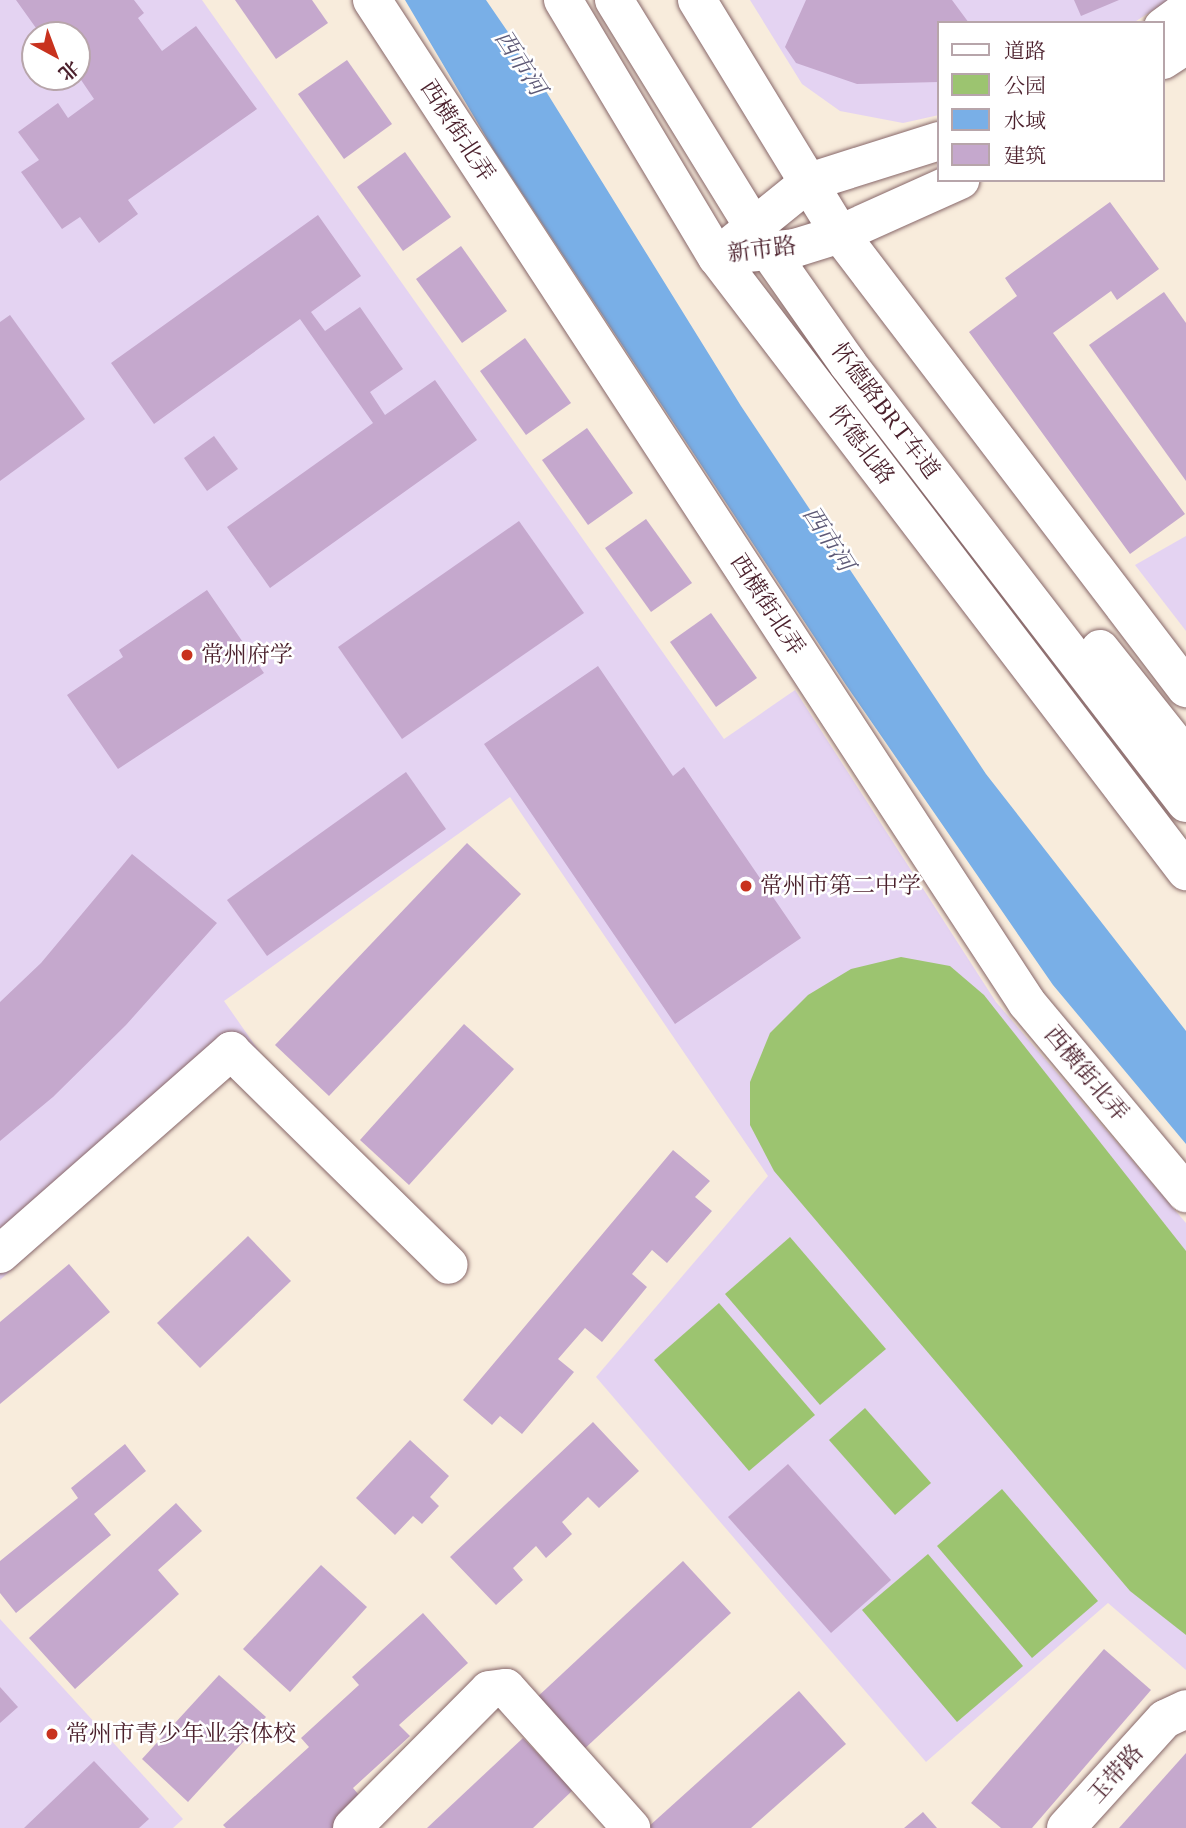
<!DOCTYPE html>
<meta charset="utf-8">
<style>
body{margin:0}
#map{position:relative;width:1186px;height:1828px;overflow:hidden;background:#f8ecdc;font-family:Cardo,"Noto Serif SC",serif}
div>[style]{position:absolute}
.built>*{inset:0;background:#e4d3f2}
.green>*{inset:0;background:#9cc470}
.water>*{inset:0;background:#79afe7}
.building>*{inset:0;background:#c5a8cd}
.roads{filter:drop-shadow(0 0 2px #876769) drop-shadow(0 0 2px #876769)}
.minor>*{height:38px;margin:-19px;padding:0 19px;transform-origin:19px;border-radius:19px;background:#fff}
.major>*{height:38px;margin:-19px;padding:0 19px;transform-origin:19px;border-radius:19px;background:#fff}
.dots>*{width:19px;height:19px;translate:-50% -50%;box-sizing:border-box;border:4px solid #fff;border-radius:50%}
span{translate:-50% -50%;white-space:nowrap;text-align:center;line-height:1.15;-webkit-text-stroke:5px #fff;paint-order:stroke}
.street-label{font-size:23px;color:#4a1f2b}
.poi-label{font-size:23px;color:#4a1f2b}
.left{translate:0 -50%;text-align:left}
.water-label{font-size:24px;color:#5d5976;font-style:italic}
.legend{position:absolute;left:937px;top:21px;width:228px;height:161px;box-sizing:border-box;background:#fff;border:2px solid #b7a5aa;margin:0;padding:9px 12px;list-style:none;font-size:21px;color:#4a1f2b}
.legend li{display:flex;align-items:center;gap:14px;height:35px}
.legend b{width:35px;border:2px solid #b7a5aa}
.north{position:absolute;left:21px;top:21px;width:70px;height:70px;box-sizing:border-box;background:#fff;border:2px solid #b7a5aa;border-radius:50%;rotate:139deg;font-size:19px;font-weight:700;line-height:28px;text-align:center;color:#4a1f2b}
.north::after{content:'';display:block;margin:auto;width:24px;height:32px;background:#c8321e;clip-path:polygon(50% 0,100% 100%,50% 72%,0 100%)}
</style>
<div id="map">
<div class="built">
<div style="clip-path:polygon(evenodd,0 0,202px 0,724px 739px,795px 690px,996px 1002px,1186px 1223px,1186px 1670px,1108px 1603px,926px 1762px,596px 1377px,768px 1176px,510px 797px,224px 1001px,259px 1051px,0 1280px,0 0,35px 35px,77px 35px,77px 77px,35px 77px,35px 35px)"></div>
<div style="clip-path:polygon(750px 0,1169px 0,1133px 23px,939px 23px,939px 115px,903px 123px,840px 111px,802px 84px)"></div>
<div style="clip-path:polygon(1186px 536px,1186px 631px,1135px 565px)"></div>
<div style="clip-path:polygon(0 1619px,183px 1819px,173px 1828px,0 1828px)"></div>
</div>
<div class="green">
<div style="clip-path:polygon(901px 957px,950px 966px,984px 995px,1186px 1251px,1186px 1635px,1130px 1591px,774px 1171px,750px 1125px,750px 1082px,770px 1033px,808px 995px,851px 969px)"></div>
<div style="clip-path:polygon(790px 1237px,886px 1349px,820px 1405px,725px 1294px)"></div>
<div style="clip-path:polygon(719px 1303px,815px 1415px,749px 1471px,654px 1360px)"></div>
<div style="clip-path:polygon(865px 1408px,931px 1483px,895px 1515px,829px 1440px)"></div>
<div style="clip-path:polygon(1002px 1489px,1098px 1601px,1032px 1658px,937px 1546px)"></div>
<div style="clip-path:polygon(928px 1554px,1023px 1666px,957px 1722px,862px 1610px)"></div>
</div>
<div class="water">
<div style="clip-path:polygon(405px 0,486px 0,521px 51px,741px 406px,986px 774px,1186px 1031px,1186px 1144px,1053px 985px,846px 685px,493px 149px)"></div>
</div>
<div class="building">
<div style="clip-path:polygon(16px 0,134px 0,144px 13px,138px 18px,162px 51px,196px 26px,257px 109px,128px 200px,138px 214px,99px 243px,80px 217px,62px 229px,21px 172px,39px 160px,18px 132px,58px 103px,68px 118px,94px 99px,77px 74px,77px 35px,41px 35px)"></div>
<div style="clip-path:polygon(235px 0,312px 0,328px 23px,276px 59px)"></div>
<div style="clip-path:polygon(806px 0,952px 0,969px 23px,939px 23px,939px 82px,857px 84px,796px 63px,785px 47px)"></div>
<div style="clip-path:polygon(1074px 0,1119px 0,1081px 16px)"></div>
<div style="clip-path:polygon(347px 60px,392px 124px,344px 159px,298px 94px)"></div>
<div style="clip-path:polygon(405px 152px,451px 217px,403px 251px,357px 187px)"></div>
<div style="clip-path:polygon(1110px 202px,1159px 269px,1117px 300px,1111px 291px,1053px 333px,1185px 514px,1130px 554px,969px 332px,1017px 296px,1005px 278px)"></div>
<div style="clip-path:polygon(318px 215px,361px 276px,311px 312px,325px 331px,360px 307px,403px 369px,370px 392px,385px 415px,435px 380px,477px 440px,270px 588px,227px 527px,373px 423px,314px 339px,300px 319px,154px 424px,111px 363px)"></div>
<div style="clip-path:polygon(461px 246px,507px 311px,462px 343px,416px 279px)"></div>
<div style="clip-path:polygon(1164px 292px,1186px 323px,1186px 481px,1089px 345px)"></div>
<div style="clip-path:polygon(10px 315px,85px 419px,0 481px,0 322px)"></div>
<div style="clip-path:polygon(525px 338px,571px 403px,526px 435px,480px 371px)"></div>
<div style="clip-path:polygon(587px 428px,633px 493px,588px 525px,542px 460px)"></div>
<div style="clip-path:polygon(214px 436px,238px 469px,207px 491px,184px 458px)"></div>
<div style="clip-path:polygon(646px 519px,692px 583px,651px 612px,605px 548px)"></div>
<div style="clip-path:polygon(519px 521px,584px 613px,402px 739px,338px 647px)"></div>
<div style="clip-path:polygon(207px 590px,264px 673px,118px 769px,67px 695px,123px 657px,119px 650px)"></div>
<div style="clip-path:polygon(711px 613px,757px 678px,716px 707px,670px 642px)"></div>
<div style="clip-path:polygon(598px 666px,673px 776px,684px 767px,801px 938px,675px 1024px,484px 744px)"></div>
<div style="clip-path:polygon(406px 772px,446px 829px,267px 956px,227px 900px)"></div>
<div style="clip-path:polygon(467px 843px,521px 894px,329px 1096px,275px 1045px)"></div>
<div style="clip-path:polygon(132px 854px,217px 923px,126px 1025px,53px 1097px,0 1141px,0 1002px,41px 963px)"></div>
<div style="clip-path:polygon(464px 1024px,514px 1069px,409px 1185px,360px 1140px)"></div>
<div style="clip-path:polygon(673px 1150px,710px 1181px,695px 1197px,712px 1211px,667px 1263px,652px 1250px,632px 1274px,647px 1287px,602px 1342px,585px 1328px,558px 1359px,574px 1372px,522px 1434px,500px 1416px,492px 1425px,463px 1400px)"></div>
<div style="clip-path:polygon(248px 1236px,291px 1281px,200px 1368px,157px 1323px)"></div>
<div style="clip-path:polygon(69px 1264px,110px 1312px,0 1404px,0 1322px)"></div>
<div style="clip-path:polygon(593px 1422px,639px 1471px,599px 1508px,588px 1497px,562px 1522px,572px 1534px,546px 1558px,536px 1546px,513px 1568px,523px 1580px,496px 1605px,450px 1557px)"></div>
<div style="clip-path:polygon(410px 1440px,449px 1476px,430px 1497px,439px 1506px,422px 1524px,413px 1516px,395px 1535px,356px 1498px)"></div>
<div style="clip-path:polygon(125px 1444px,146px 1471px,94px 1514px,111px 1535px,16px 1613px,0 1593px,0 1561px,78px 1498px,71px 1488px)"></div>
<div style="clip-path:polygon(788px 1464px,891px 1580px,831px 1633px,728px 1517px)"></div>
<div style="clip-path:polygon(176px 1503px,202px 1531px,158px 1570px,179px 1594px,75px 1689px,29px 1638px)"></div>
<div style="clip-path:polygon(683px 1561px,731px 1613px,581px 1752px,533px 1701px)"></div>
<div style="clip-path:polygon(321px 1565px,367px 1607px,290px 1692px,243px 1649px)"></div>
<div style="clip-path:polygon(423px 1613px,468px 1663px,399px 1725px,410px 1736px,353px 1788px,364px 1801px,334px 1828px,226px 1828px,223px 1825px,309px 1747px,301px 1738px,359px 1685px,352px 1677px)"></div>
<div style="clip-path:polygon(1104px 1649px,1151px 1690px,1032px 1828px,1001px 1828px,971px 1803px)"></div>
<div style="clip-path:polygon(219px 1675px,266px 1717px,188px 1802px,142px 1759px)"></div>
<div style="clip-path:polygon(0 1687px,18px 1707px,0 1723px)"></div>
<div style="clip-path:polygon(799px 1691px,846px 1744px,751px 1828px,647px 1828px)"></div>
<div style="clip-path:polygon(523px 1738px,573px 1790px,533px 1828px,427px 1828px)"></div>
<div style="clip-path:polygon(1186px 1753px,1186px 1828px,1119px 1828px)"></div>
<div style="clip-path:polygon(94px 1761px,149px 1819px,139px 1828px,24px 1828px)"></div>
<div style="clip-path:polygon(923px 1812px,937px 1828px,904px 1828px)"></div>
</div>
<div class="roads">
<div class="minor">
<div style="left:372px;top:0;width:1198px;rotate:56.85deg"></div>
<div style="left:1027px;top:1003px;width:248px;rotate:50.1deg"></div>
<div style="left:614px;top:0;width:294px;rotate:58.4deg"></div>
<div style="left:768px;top:250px;width:139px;rotate:54.9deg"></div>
<div style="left:848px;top:364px;width:554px;rotate:52.41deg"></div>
<div style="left:1163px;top:27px;width:29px;rotate:-36deg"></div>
<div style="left:1163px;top:60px;width:27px;rotate:-33deg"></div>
<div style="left:735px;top:242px;width:95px;rotate:-39deg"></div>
<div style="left:809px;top:182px;width:136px;rotate:-17.5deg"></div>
<div style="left:747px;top:253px;width:48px;rotate:-5.9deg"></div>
<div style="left:795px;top:248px;width:47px;rotate:-17.3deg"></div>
<div style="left:840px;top:234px;width:132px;rotate:-24.2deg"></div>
<div style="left:1100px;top:649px;width:138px;rotate:51.5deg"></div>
<div style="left:0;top:1254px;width:308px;rotate:-41.3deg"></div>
<div style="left:231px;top:1051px;width:305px;rotate:44.5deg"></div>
<div style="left:352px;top:1828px;width:194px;rotate:-45.2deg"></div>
<div style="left:489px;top:1690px;width:17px;rotate:-7deg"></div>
<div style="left:506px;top:1688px;width:188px;rotate:48.2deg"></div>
<div style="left:1066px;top:1828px;width:147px;rotate:-47.8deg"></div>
<div style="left:1165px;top:1719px;width:23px;rotate:-25deg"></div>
</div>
<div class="major">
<div style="left:563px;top:0;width:300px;rotate:59.1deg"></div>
<div style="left:717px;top:257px;width:773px;rotate:52.63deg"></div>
<div style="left:697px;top:0;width:274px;rotate:58.6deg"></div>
<div style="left:840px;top:234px;width:571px;rotate:52.69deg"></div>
</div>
</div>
<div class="dots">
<div style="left:187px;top:655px;background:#c8321e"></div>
<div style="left:746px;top:886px;background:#c8321e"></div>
<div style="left:52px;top:1734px;background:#c8321e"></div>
</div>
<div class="street-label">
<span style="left:457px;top:131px;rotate:57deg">西横街北弄</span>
<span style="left:762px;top:250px;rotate:-7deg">新市路</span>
<span style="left:885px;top:411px;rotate:53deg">怀德路BRT车道</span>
<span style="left:861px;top:445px;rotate:53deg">怀德北路</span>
<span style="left:767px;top:605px;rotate:57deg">西横街北弄</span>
<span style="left:1086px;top:1074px;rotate:50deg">西横街北弄</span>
<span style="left:1116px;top:1774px;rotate:-48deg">玉带路</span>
</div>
<div class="poi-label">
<span class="left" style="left:201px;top:655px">常州府学</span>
<span class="left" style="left:760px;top:886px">常州市第二中学</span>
<span class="left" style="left:66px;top:1734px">常州市青少年业余体校</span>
</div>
<div class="water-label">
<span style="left:520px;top:63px;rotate:57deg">西市河</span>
<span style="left:828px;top:539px;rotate:57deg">西市河</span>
</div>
<ul class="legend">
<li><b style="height:9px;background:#fff"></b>道路</li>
<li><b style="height:19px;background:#9cc470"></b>公园</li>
<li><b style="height:19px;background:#79afe7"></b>水域</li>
<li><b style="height:19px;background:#c5a8cd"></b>建筑</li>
</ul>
<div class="north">北</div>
</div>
